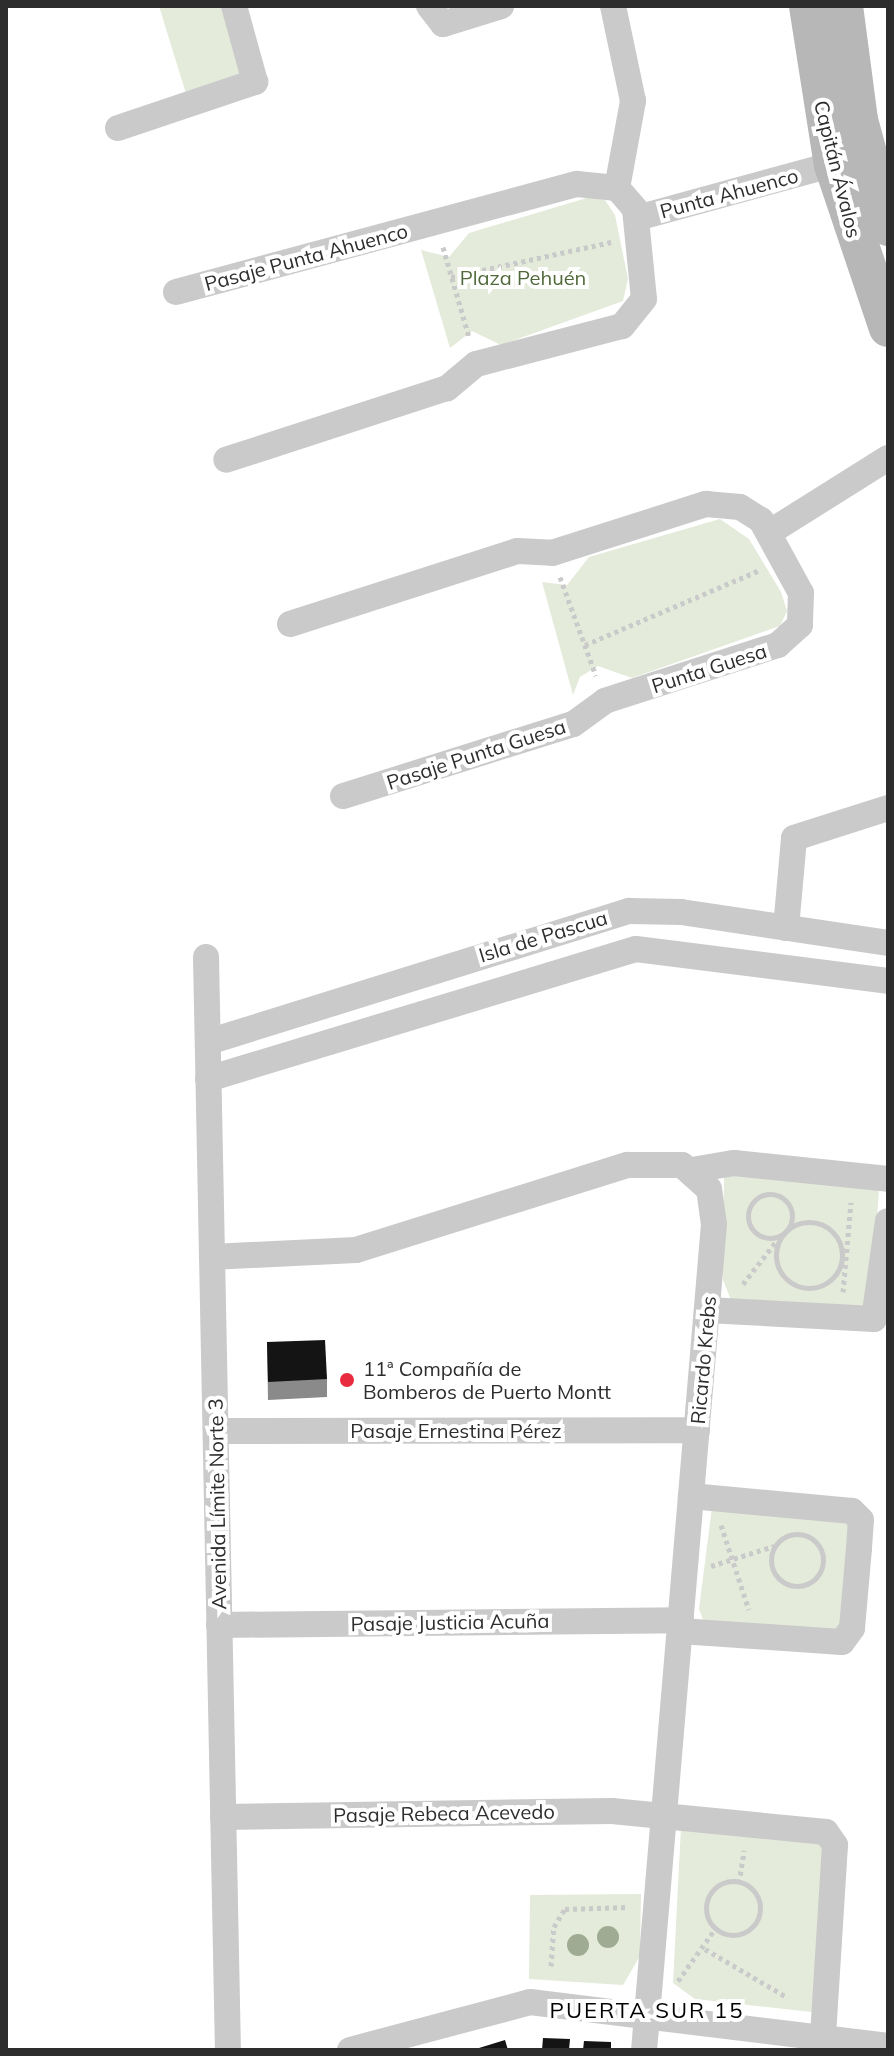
<!DOCTYPE html>
<meta charset="utf-8">
<style>
body{margin:0}
#map{position:relative;width:894px;height:2056px;overflow:hidden;background:#fff;font-family:Mulish,sans-serif}
div>[style]{position:absolute}
.green>*{inset:0;background:#e4ebda}
.path>*{height:5px;margin-top:-2.5px;transform-origin:0;background:repeating-linear-gradient(90deg,#cacaca 0 4px,transparent 0 8px)}
.path>.ring{margin:-2.5px;padding:0;box-sizing:content-box;background:none;border:5px solid #cacaca;border-radius:50%}
.street>*{height:26px;margin:-13px;padding:0 13px;transform-origin:13px;border-radius:13px;background:#cacaca}
.secondary>*{height:38px;margin:-19px;padding:0 19px;transform-origin:19px;border-radius:19px;background:#b7b7b7}
.trees>*{width:22px;height:22px;margin:-11px;border-radius:50%;background:#9fac93}
.wall>*{inset:0;background:#8a8a8a}
.building>*{inset:0;background:#141414}
.dots>*{width:22px;height:22px;translate:-50% -50%;box-sizing:border-box;border:4px solid #fff;border-radius:50%}
span{translate:-50% -50%;white-space:nowrap;text-align:center;line-height:1.15;-webkit-text-stroke:8px #fff;paint-order:stroke}
.street-label{font-size:20px;color:#2d2d2d}
.park-label{font-size:20px;color:#51693a}
.poi-label{font-size:20px;color:#2d2d2d}
.left{translate:0 -50%;text-align:left}
.neighbourhood-label{font-size:22px;color:#000;letter-spacing:2px}
.frame{position:absolute;inset:0;border:8px solid #2d2d2d;pointer-events:none}
</style>
<div id="map">
<div class="green">
<div style="clip-path:polygon(159px 6px,225px 6px,241px 55px,239px 76px,187px 97px)"></div>
<div style="clip-path:polygon(590px 197px,605px 200px,615px 215px,628px 279px,623px 301px,501px 345px,472px 331px,450px 348px,421px 250px,449px 257px,469px 233px)"></div>
<div style="clip-path:polygon(720px 519px,749px 539px,781px 592px,787px 611px,780px 626px,632px 678px,598px 666px,580px 677px,573px 695px,542px 582px,567px 585px,589px 557px)"></div>
<div style="clip-path:polygon(724px 1174px,879px 1188px,872px 1300px,865px 1309px,731px 1300px,723px 1280px)"></div>
<div style="clip-path:polygon(712px 1507px,850px 1519px,842px 1631px,705px 1625px,699px 1609px)"></div>
<div style="clip-path:polygon(681px 1827px,823px 1844px,812px 2012px,695px 1999px,673px 1983px)"></div>
<div style="clip-path:polygon(641px 1894px,640px 1956px,623px 1985px,529px 1979px,530px 1895px)"></div>
</div>
<div class="path">
<div style="left:443px;top:247px;width:94px;rotate:73.9deg"></div>
<div style="left:451px;top:277px;width:164px;rotate:-12.3deg"></div>
<div style="left:560px;top:577px;width:105px;rotate:70deg"></div>
<div style="left:585px;top:645px;width:190px;rotate:-23.2deg"></div>
<div class="ring" style="left:748px;top:1194px;width:39px;height:39px"></div>
<div class="ring" style="left:776px;top:1222px;width:61px;height:61px"></div>
<div style="left:743px;top:1284px;width:57px;rotate:-52.1deg"></div>
<div style="left:843px;top:1292px;width:90px;rotate:-84.9deg"></div>
<div style="left:721px;top:1525px;width:89px;rotate:71.8deg"></div>
<div class="ring" style="left:771px;top:1534px;width:47px;height:47px"></div>
<div style="left:711px;top:1566px;width:66px;rotate:-17.6deg"></div>
<div class="ring" style="left:706px;top:1881px;width:49px;height:49px"></div>
<div style="left:739px;top:1883px;width:33px;rotate:-81deg"></div>
<div style="left:705px;top:1949px;width:93px;rotate:30.4deg"></div>
<div style="left:551px;top:1966px;width:39px;rotate:-86deg"></div>
<div style="left:554px;top:1927px;width:21px;rotate:-59deg"></div>
<div style="left:565px;top:1909px;width:64px;rotate:-1.8deg"></div>
<div style="left:678px;top:1981px;width:64px;rotate:-54.6deg"></div>
</div>
<div class="street">
<div style="left:429px;top:6px;width:23px;rotate:52deg"></div>
<div style="left:443px;top:24px;width:61px;rotate:-17.2deg"></div>
<div style="left:613px;top:6px;width:97px;rotate:78.1deg"></div>
<div style="left:633px;top:101px;width:88px;rotate:100.4deg"></div>
<div style="left:118px;top:128px;width:145px;rotate:-18.6deg"></div>
<div style="left:255px;top:82px;width:79px;rotate:-105.4deg"></div>
<div style="left:637px;top:218px;width:220px;rotate:-15.3deg"></div>
<div style="left:176px;top:292px;width:415px;rotate:-15.1deg"></div>
<div style="left:577px;top:184px;width:40px;rotate:5.7deg"></div>
<div style="left:617px;top:188px;width:28px;rotate:49deg"></div>
<div style="left:635px;top:209px;width:90px;rotate:84.3deg"></div>
<div style="left:644px;top:299px;width:35px;rotate:129deg"></div>
<div style="left:622px;top:326px;width:151px;rotate:165.4deg"></div>
<div style="left:476px;top:364px;width:38px;rotate:140deg"></div>
<div style="left:447px;top:388px;width:232px;rotate:162deg"></div>
<div style="left:770px;top:532px;width:139px;rotate:-32.1deg"></div>
<div style="left:290px;top:624px;width:239px;rotate:-17.8deg"></div>
<div style="left:518px;top:551px;width:34px;rotate:3deg"></div>
<div style="left:552px;top:553px;width:162px;rotate:-17.7deg"></div>
<div style="left:706px;top:504px;width:34px;rotate:5deg"></div>
<div style="left:740px;top:507px;width:25px;rotate:32deg"></div>
<div style="left:761px;top:520px;width:83px;rotate:61.3deg"></div>
<div style="left:801px;top:593px;width:32px;rotate:92deg"></div>
<div style="left:800px;top:625px;width:30px;rotate:138deg"></div>
<div style="left:778px;top:645px;width:182px;rotate:162.1deg"></div>
<div style="left:605px;top:701px;width:39px;rotate:144deg"></div>
<div style="left:573px;top:724px;width:241px;rotate:162.6deg"></div>
<div style="left:786px;top:928px;width:90px;rotate:-84.9deg"></div>
<div style="left:794px;top:838px;width:99px;rotate:-17.7deg"></div>
<div style="left:206px;top:957px;width:1093px;rotate:88.85deg"></div>
<div style="left:208px;top:1042px;width:441px;rotate:-17.3deg"></div>
<div style="left:629px;top:911px;width:52px;rotate:1.1deg"></div>
<div style="left:681px;top:912px;width:209px;rotate:8.5deg"></div>
<div style="left:208px;top:1079px;width:447px;rotate:-16.9deg"></div>
<div style="left:636px;top:949px;width:254px;rotate:7.2deg"></div>
<div style="left:692px;top:1170px;width:43px;rotate:-9.5deg"></div>
<div style="left:734px;top:1163px;width:155px;rotate:5.9deg"></div>
<div style="left:212px;top:1257px;width:144px;rotate:-2.8deg"></div>
<div style="left:356px;top:1250px;width:285px;rotate:-17.4deg"></div>
<div style="left:628px;top:1165px;width:54px"></div>
<div style="left:682px;top:1165px;width:36px;rotate:42deg"></div>
<div style="left:709px;top:1189px;width:35px;rotate:82deg"></div>
<div style="left:714px;top:1224px;width:829px;rotate:94.84deg"></div>
<div style="left:707px;top:1310px;width:167px;rotate:3.1deg"></div>
<div style="left:874px;top:1319px;width:99px;rotate:-81.9deg"></div>
<div style="left:216px;top:1431px;width:481px;rotate:-0.1deg"></div>
<div style="left:219px;top:1625px;width:462px;rotate:-0.6deg"></div>
<div style="left:680px;top:1631px;width:162px;rotate:3.9deg"></div>
<div style="left:842px;top:1642px;width:17px;rotate:-54deg"></div>
<div style="left:852px;top:1628px;width:80px;rotate:-85deg"></div>
<div style="left:859px;top:1548px;width:28px;rotate:-86deg"></div>
<div style="left:861px;top:1520px;width:13px;rotate:-135deg"></div>
<div style="left:852px;top:1511px;width:162px;rotate:-174.7deg"></div>
<div style="left:223px;top:1817px;width:389px;rotate:-0.9deg"></div>
<div style="left:612px;top:1811px;width:215px;rotate:5.6deg"></div>
<div style="left:826px;top:1832px;width:16px;rotate:55deg"></div>
<div style="left:835px;top:1845px;width:193px;rotate:93.6deg"></div>
<div style="left:350px;top:2050px;width:186px;rotate:-14.9deg"></div>
<div style="left:530px;top:2002px;width:361px;rotate:7deg"></div>
</div>
<div class="secondary">
<div style="left:808px;top:6px;width:161px;rotate:81.1deg"></div>
<div style="left:833px;top:165px;width:172px;rotate:71.4deg"></div>
<div style="left:844px;top:6px;width:115px;rotate:82.5deg"></div>
<div style="left:859px;top:120px;width:111px;rotate:74.8deg"></div>
</div>
<div class="trees">
<div style="left:608px;top:1937px"></div>
<div style="left:578px;top:1945px"></div>
</div>
<div class="wall">
<div style="clip-path:polygon(267px 1342px,327px 1379px,327px 1397px,268px 1400px)"></div>
</div>
<div class="building">
<div style="clip-path:polygon(325px 1340px,327px 1379px,268px 1382px,267px 1342px)"></div>
<div style="clip-path:polygon(543px 2038px,570px 2039px,569px 2050px,542px 2050px)"></div>
<div style="clip-path:polygon(505px 2040px,508px 2050px,480px 2050px,479px 2048px)"></div>
<div style="clip-path:polygon(584px 2041px,611px 2042px,611px 2050px,583px 2050px)"></div>
</div>
<div class="dots">
<div style="left:347px;top:1380px;background:#e82b3e"></div>
</div>
<div class="street-label">
<span style="left:838px;top:169px;rotate:76deg">Capitán Ávalos</span>
<span style="left:729px;top:193px;rotate:-15deg">Punta Ahuenco</span>
<span style="left:306px;top:257px;rotate:-15deg">Pasaje Punta Ahuenco</span>
<span style="left:709px;top:668px;rotate:-18deg">Punta Guesa</span>
<span style="left:476px;top:754px;rotate:-18deg">Pasaje Punta Guesa</span>
<span style="left:543px;top:936px;rotate:-17deg">Isla de Pascua</span>
<span style="left:703px;top:1360px;rotate:-85deg">Ricardo Krebs</span>
<span style="left:456px;top:1430px">Pasaje Ernestina Pérez</span>
<span style="left:217px;top:1504px;rotate:-91deg">Avenida Límite Norte 3</span>
<span style="left:450px;top:1622px;rotate:-1deg">Pasaje Justicia Acuña</span>
<span style="left:444px;top:1813px;rotate:-1deg">Pasaje Rebeca Acevedo</span>
</div>
<div class="park-label">
<span style="left:523px;top:277px">Plaza Pehuén</span>
</div>
<div class="poi-label">
<span class="left" style="left:363px;top:1380px">11ª Compañía de<br>Bomberos de Puerto Montt</span>
</div>
<div class="neighbourhood-label">
<span style="left:647px;top:2011px">PUERTA SUR 15</span>
</div>
<div class="frame"></div>
</div>
